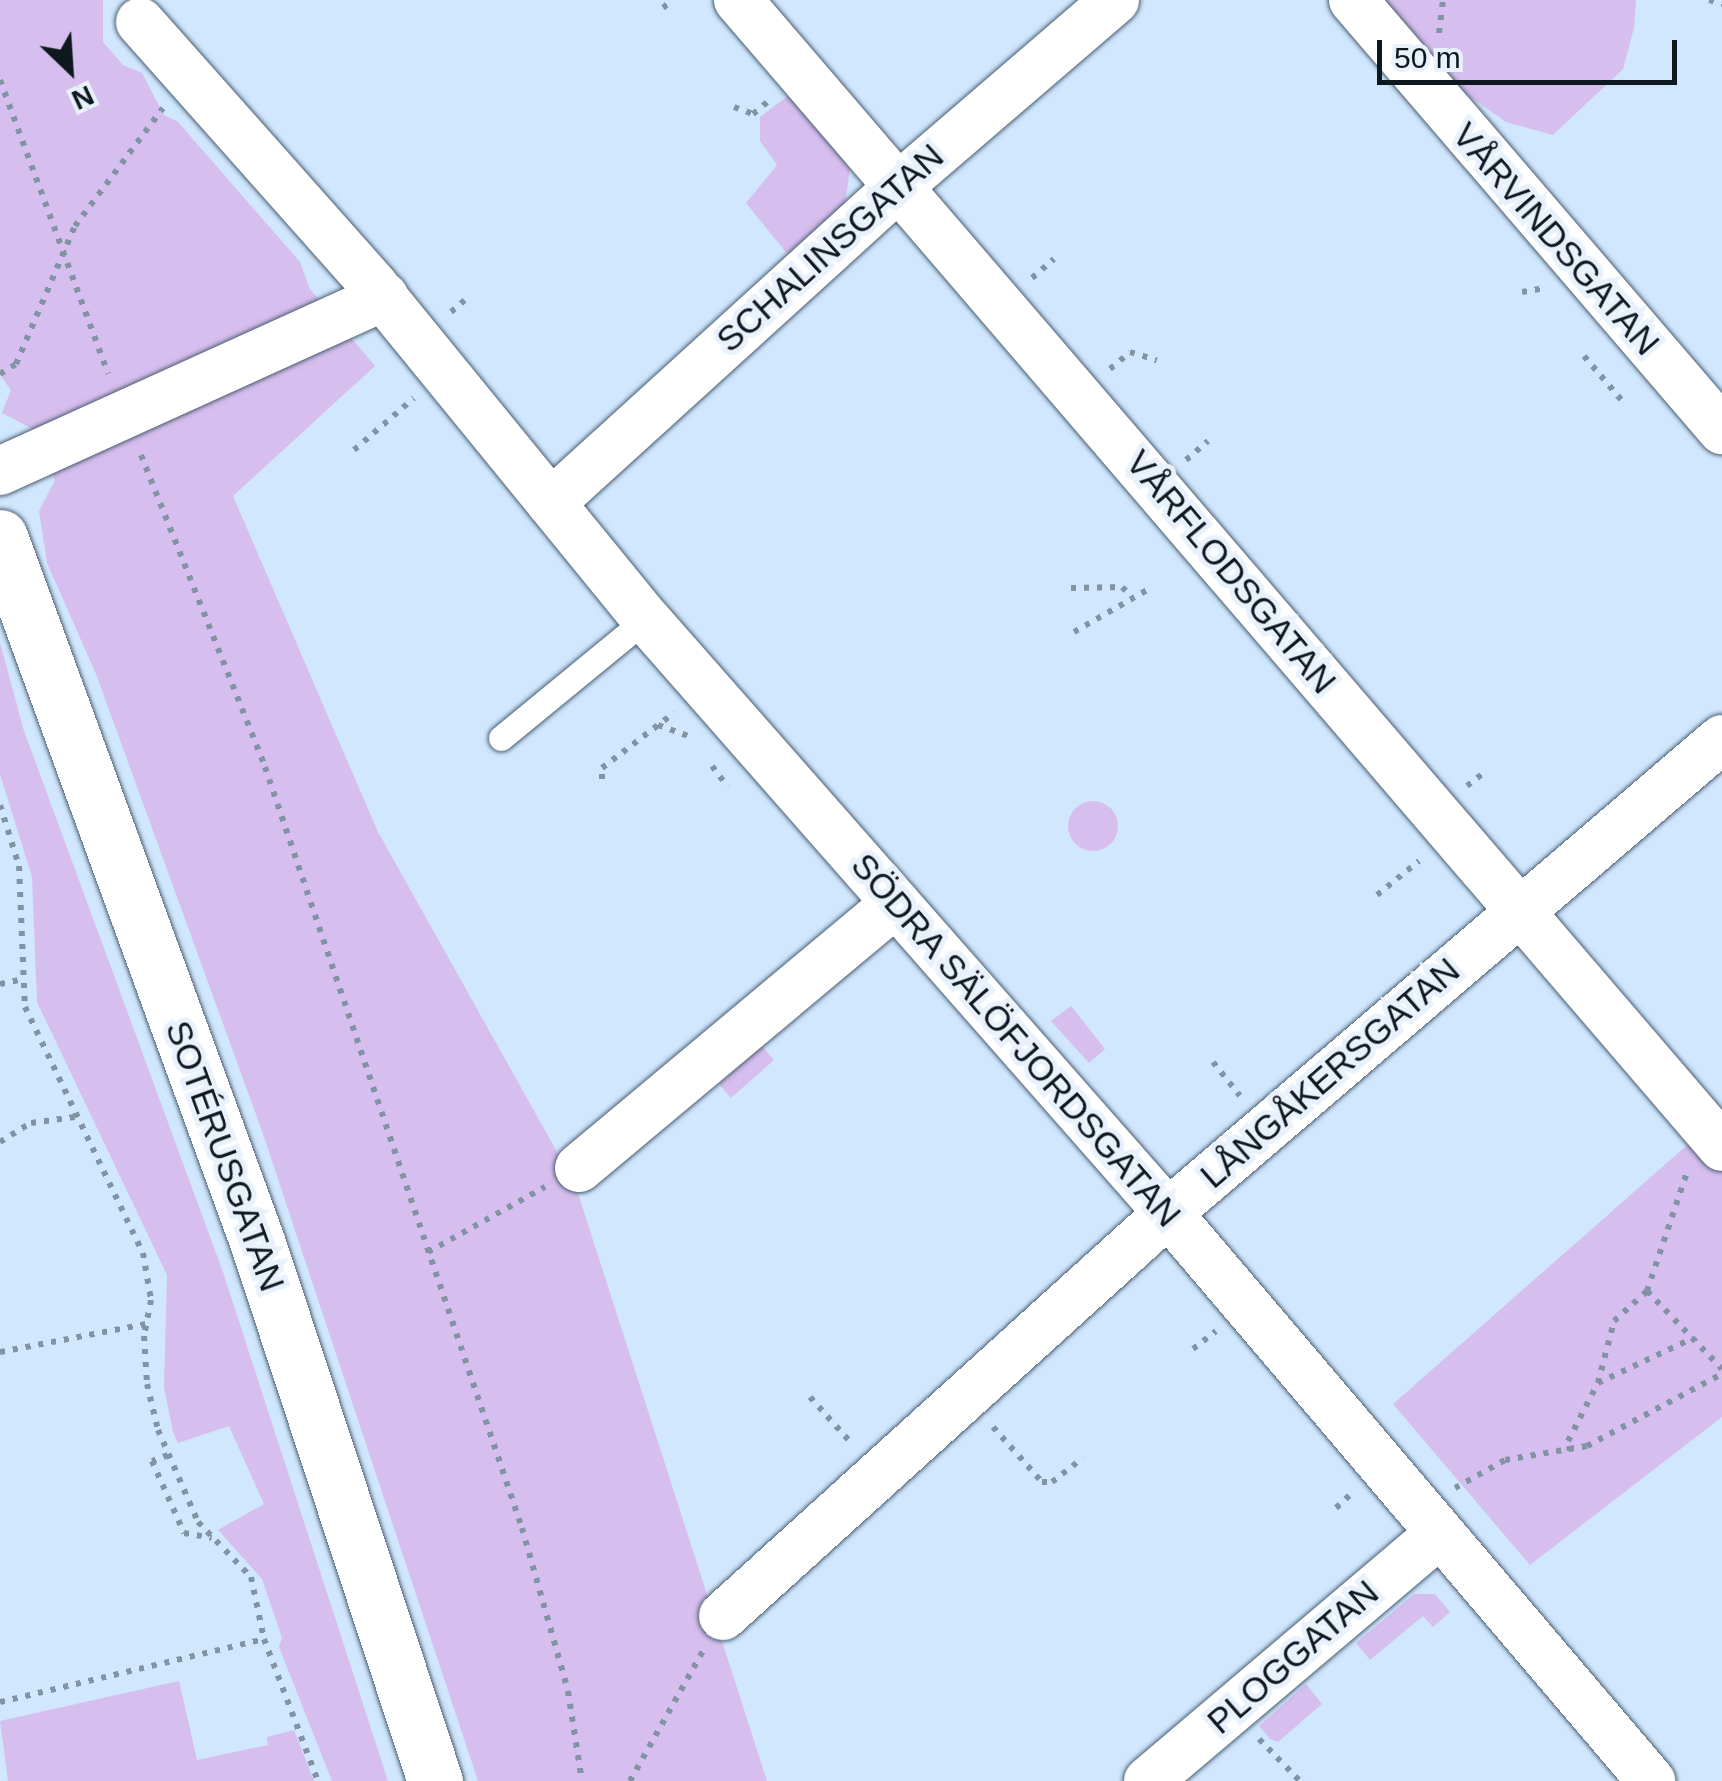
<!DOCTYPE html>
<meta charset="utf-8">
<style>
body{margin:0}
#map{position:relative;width:1722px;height:1781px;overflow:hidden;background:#d0e7fe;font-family:Arial,sans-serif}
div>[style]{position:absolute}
.green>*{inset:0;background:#d6beee}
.round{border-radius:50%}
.path>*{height:6px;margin-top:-3px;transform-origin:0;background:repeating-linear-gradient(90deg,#8293a3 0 5px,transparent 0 13px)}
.roads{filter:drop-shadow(0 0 2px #4a5d71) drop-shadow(0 0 2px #4a5d71)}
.lane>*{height:25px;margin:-12.5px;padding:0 12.5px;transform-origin:12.5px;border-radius:12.5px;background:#fff}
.street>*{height:48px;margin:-24px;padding:0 24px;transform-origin:24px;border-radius:24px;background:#fff}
.secondary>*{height:55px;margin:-27.5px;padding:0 27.5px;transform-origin:27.5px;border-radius:27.5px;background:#fff}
span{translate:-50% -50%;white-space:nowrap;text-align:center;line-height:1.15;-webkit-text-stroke:10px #e9f2fc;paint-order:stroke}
.street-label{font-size:35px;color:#10181f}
.north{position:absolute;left:20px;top:20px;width:100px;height:100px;-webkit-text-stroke:8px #e9f2fc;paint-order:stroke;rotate:155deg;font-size:28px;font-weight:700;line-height:40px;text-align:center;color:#10181f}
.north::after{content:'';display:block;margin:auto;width:35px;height:45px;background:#10181f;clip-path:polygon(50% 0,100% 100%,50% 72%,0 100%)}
.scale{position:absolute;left:1377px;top:40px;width:300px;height:45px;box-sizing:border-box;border:5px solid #10181f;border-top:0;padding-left:12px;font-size:30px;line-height:35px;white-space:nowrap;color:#10181f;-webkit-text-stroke:8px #e9f2fc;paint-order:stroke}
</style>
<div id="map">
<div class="green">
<div style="clip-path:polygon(0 0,103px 0,103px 42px,123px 65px,142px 73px,164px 115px,178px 122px,300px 262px,310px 289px,375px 366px,233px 496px,378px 832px,575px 1184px,767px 1781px,478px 1781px,262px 1131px,96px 674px,47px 563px,39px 511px,55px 480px,31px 428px,2px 413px,11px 390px,0 375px)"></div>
<div style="clip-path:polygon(1384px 0,1636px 0,1634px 28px,1623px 69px,1553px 135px,1506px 122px,1446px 80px)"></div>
<div style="clip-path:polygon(789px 95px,850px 169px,844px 210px,789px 256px,746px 203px,777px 165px,760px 141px,760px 117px)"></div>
<div style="clip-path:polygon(0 642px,23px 728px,223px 1272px,388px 1781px,332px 1781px,279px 1647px,282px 1638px,262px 1579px,218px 1530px,264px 1504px,229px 1426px,178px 1443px,173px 1432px,164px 1388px,167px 1275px,37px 1002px,32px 877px,0 774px)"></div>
<div class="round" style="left:1068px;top:801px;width:50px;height:50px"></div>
<div style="clip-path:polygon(1071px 1006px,1105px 1049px,1089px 1063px,1051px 1021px)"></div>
<div style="clip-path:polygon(762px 1046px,774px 1060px,731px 1098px,719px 1084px)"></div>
<div style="clip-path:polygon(1694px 1139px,1722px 1170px,1722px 1417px,1530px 1565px,1393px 1404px)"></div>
<div style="clip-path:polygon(1414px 1594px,1435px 1594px,1450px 1612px,1433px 1627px,1423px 1616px,1370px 1660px,1356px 1643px)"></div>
<div style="clip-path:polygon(179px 1681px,197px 1760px,268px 1745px,267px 1737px,294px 1730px,314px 1781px,8px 1781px,0 1721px)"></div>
<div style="clip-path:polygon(1306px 1684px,1322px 1704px,1278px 1742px,1270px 1739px,1259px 1726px)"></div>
</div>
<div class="path">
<div style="left:1709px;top:0;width:14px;rotate:17deg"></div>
<div style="left:663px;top:8px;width:12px;rotate:-42deg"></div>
<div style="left:1439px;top:33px;width:33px;rotate:-83deg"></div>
<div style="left:0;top:80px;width:313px;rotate:69.8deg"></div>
<div style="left:734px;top:107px;width:20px;rotate:20deg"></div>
<div style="left:753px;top:114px;width:23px;rotate:-40deg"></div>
<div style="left:1032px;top:278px;width:29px;rotate:-41deg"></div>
<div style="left:1522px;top:292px;width:22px;rotate:-10deg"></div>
<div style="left:451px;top:312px;width:18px;rotate:-41deg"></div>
<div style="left:1584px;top:356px;width:62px;rotate:49.6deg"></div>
<div style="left:1110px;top:369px;width:26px;rotate:-40deg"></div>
<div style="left:1130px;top:352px;width:28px;rotate:17deg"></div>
<div style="left:0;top:374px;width:19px;rotate:-32deg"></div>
<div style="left:16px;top:364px;width:150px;rotate:-66.9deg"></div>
<div style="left:75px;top:226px;width:147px;rotate:-53.3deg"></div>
<div style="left:354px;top:450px;width:79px;rotate:-40.9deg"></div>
<div style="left:141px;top:455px;width:336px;rotate:68.3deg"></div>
<div style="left:265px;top:767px;width:803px;rotate:71.34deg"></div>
<div style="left:522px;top:1528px;width:169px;rotate:74.2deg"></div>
<div style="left:568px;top:1691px;width:91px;rotate:81.2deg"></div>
<div style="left:1186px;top:460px;width:29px;rotate:-41deg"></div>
<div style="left:1071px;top:588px;width:51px;rotate:-1.1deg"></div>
<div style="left:1122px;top:587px;width:13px;rotate:45deg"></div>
<div style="left:1074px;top:632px;width:84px;rotate:-29.9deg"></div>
<div style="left:658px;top:725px;width:33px;rotate:20deg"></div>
<div style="left:712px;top:766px;width:26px;rotate:53deg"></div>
<div style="left:602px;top:779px;width:11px;rotate:-90deg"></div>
<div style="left:602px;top:768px;width:91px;rotate:-37.4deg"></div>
<div style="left:1467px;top:786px;width:24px;rotate:-38deg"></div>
<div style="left:0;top:805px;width:64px;rotate:72.7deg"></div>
<div style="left:19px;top:866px;width:141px;rotate:87.6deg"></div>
<div style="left:25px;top:1007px;width:273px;rotate:64.4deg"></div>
<div style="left:143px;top:1253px;width:48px;rotate:80.3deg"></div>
<div style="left:151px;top:1300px;width:37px;rotate:101deg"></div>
<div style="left:144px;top:1336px;width:48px;rotate:86.4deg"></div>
<div style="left:147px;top:1384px;width:47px;rotate:76.6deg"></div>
<div style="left:158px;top:1430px;width:100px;rotate:66.5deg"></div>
<div style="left:198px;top:1522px;width:76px;rotate:46.1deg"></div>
<div style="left:251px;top:1577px;width:63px;rotate:78.2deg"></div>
<div style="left:264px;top:1639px;width:152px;rotate:69.2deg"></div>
<div style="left:1377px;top:895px;width:54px;rotate:-39deg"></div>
<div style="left:0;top:984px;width:24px;rotate:-12deg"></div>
<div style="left:1213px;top:1062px;width:43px;rotate:51.5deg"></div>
<div style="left:0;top:1142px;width:36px;rotate:-32deg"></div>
<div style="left:31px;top:1123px;width:44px;rotate:-7.8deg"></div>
<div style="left:428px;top:1252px;width:134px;rotate:-29.1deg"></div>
<div style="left:1647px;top:1291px;width:108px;rotate:46.1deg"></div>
<div style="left:1193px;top:1349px;width:29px;rotate:-38deg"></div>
<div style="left:0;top:1352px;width:149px;rotate:-10.9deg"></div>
<div style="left:1598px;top:1383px;width:64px;rotate:-75.5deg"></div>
<div style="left:1614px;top:1321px;width:45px;rotate:-42.3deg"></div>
<div style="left:1647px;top:1291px;width:126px;rotate:-71.4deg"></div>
<div style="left:810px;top:1397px;width:64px;rotate:48.1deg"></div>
<div style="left:993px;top:1427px;width:74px;rotate:48.3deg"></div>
<div style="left:1042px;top:1482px;width:10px"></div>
<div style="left:1052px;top:1482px;width:39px;rotate:-38deg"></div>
<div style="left:1570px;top:1451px;width:10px;rotate:-101deg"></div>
<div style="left:1568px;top:1441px;width:65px;rotate:-62.7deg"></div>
<div style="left:1598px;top:1383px;width:105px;rotate:-25.3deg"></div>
<div style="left:168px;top:1455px;width:17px;rotate:159deg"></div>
<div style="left:152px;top:1461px;width:79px;rotate:66deg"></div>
<div style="left:184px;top:1533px;width:28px;rotate:10deg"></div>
<div style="left:1455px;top:1488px;width:57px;rotate:-29.2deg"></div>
<div style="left:1505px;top:1460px;width:83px;rotate:-9.7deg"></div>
<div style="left:1587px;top:1446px;width:153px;rotate:-28.1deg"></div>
<div style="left:1336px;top:1508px;width:19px;rotate:-43deg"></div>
<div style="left:0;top:1702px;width:271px;rotate:-13.4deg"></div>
<div style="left:1259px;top:1739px;width:59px;rotate:45.7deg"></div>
<div style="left:630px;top:1781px;width:149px;rotate:-60.7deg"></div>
</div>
<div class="roads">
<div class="lane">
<div style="left:501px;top:738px;width:188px;rotate:-39.4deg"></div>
</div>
<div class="street">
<div style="left:738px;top:0;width:1511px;rotate:49.37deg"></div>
<div style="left:1353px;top:0;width:567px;rotate:49.37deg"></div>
<div style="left:140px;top:22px;width:353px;rotate:48.4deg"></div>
<div style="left:374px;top:286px;width:430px;rotate:50.8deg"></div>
<div style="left:646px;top:619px;width:791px;rotate:48.69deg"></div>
<div style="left:1168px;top:1213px;width:746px;rotate:49.62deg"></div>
<div style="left:0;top:471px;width:422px;rotate:-24.4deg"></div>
<div style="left:551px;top:503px;width:471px;rotate:-42.3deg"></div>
<div style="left:899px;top:186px;width:285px;rotate:-40.7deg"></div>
<div style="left:579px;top:1168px;width:413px;rotate:-39.9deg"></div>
<div style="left:723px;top:1616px;width:600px;rotate:-42.16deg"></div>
<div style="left:1168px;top:1213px;width:729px;rotate:-40.55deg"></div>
<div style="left:1148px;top:1781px;width:382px;rotate:-40.3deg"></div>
</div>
<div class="secondary">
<div style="left:0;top:537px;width:749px;rotate:69.95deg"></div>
<div style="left:257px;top:1241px;width:569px;rotate:71.76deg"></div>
</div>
</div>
<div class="street-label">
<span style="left:1556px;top:239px;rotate:49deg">VÅRVINDSGATAN</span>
<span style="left:830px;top:248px;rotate:-42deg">SCHALINSGATAN</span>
<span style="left:1231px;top:572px;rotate:50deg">VÅRFLODSGATAN</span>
<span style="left:1016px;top:1040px;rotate:49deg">SÖDRA SÄLÖFJORDSGATAN</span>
<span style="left:1330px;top:1073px;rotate:-41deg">LÅNGÅKERSGATAN</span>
<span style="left:225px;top:1156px;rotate:70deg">SOTÉRUSGATAN</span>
<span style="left:1293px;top:1657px;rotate:-41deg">PLOGGATAN</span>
</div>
<div class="north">N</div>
<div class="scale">50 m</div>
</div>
